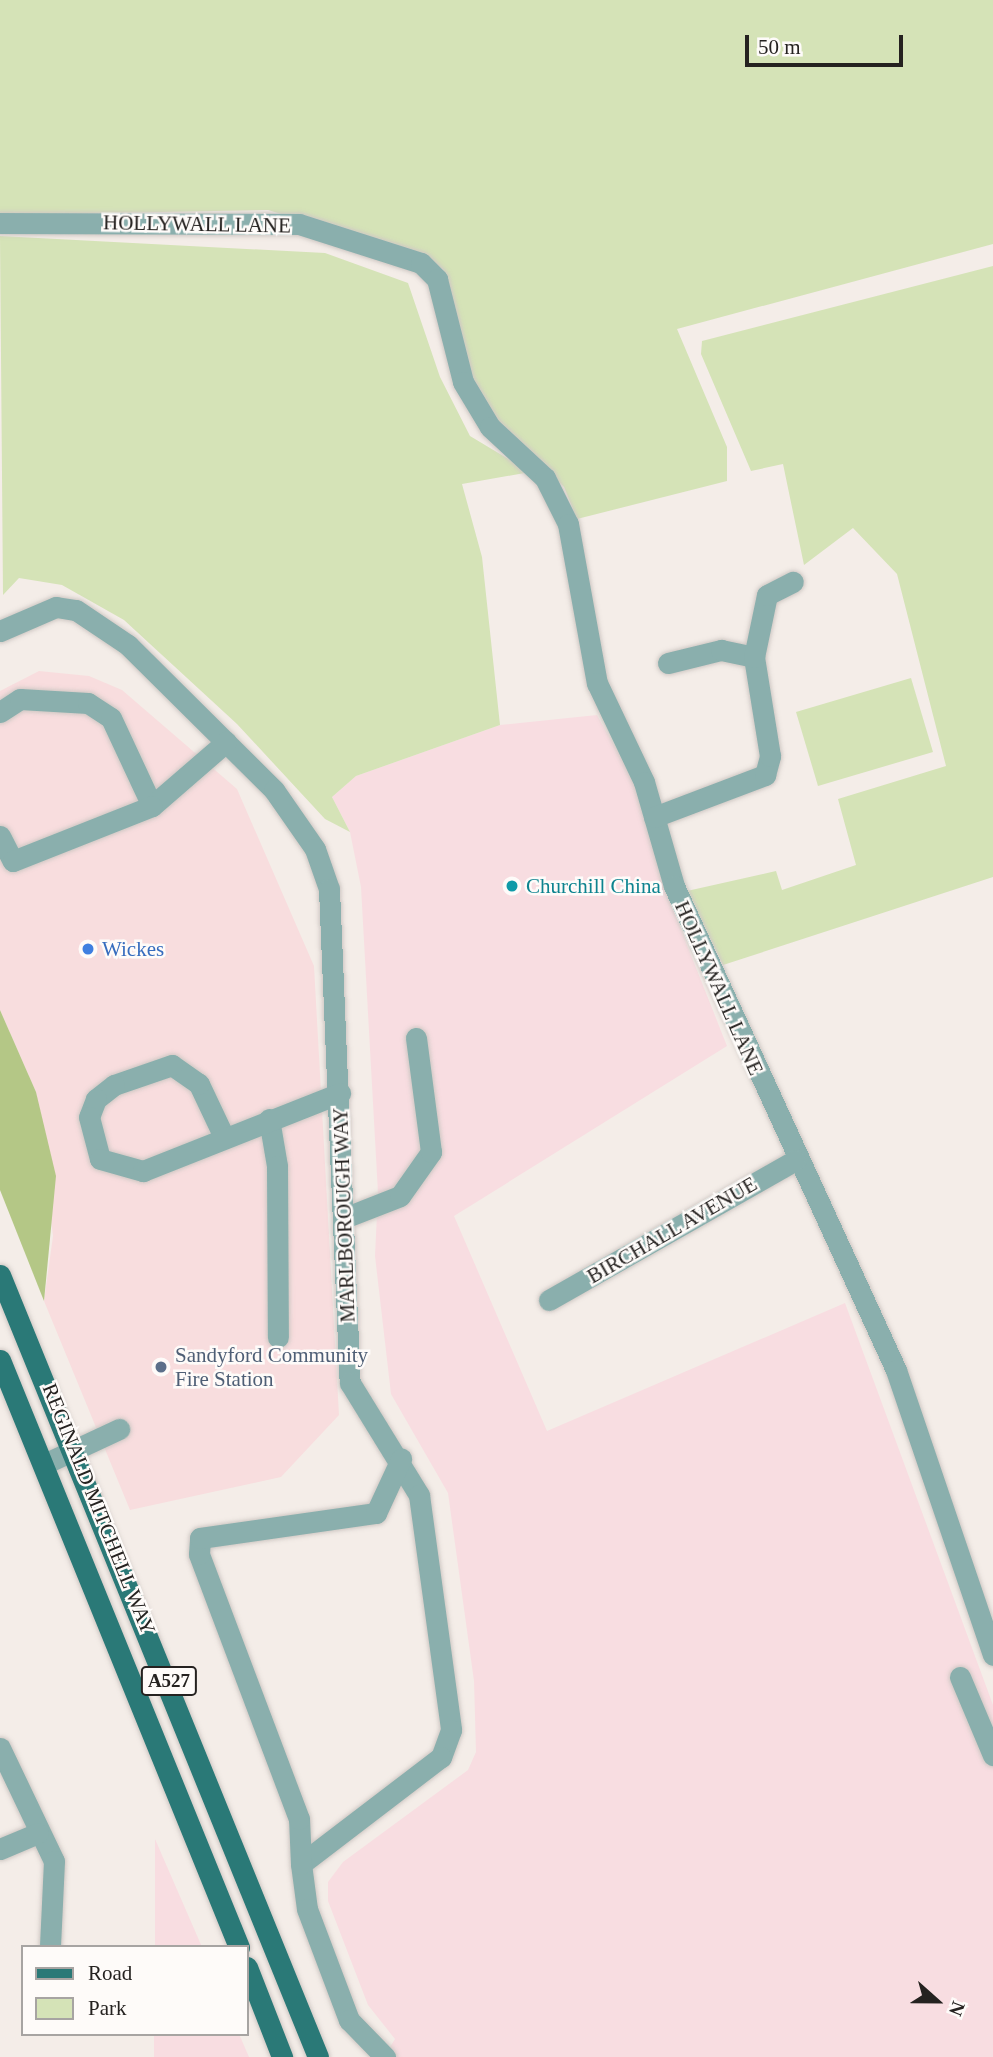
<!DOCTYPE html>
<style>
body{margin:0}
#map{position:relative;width:993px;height:2057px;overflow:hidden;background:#f4ede8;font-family:Georgia,serif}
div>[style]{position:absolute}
.commercial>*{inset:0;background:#f8ddde}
.industrial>*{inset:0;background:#f8dde1}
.green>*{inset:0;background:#d5e3b7}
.forest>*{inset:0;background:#b4c786}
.roads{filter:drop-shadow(0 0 2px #cfc8c4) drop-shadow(0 0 2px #cfc8c4)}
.minor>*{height:21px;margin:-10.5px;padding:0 10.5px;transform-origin:10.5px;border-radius:10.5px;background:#8aafad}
.major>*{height:21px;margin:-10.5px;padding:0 10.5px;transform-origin:10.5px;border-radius:10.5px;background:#2a7977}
.dots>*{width:19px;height:19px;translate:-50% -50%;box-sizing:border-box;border:4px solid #fefbf9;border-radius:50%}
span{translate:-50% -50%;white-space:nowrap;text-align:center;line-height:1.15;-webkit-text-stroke:5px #fefbf9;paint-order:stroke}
.shield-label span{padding:2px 5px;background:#fefbf9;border:2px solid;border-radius:5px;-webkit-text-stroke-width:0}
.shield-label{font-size:19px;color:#252220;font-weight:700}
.street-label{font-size:21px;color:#252220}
.culture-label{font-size:21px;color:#0d838f}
.left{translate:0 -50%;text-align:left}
.shop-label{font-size:21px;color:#366cbe}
.service-label{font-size:21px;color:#4e5e75}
.legend{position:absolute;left:21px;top:1945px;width:228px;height:91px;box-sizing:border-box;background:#fefbf9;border:2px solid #a7a4a2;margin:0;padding:9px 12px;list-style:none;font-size:21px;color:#252220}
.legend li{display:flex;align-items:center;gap:14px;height:35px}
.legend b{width:35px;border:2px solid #a7a4a2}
.north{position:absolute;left:902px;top:1966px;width:70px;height:70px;-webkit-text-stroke:5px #fefbf9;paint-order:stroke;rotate:111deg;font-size:19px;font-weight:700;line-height:28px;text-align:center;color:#252220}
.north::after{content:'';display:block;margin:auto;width:24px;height:32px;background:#252220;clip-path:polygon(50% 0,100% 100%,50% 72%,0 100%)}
.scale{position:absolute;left:745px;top:35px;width:158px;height:32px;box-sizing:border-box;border:4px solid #252220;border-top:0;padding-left:9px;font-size:21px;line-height:24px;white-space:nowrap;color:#252220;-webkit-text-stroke:5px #fefbf9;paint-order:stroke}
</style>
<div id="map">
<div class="commercial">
<div style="clip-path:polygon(39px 671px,89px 676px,122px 690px,237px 789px,314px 966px,339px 1415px,281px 1477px,130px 1510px,44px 1301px,53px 1236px,36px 1092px,0 1010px,0 691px)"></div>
</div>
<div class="industrial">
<div style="clip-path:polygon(597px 715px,633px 779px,666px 892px,727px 1046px,454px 1216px,547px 1431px,845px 1303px,993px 1705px,993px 2057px,384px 2057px,395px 2039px,368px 2005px,328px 1901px,328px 1882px,343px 1862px,468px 1770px,476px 1752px,474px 1681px,448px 1493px,391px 1394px,375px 1256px,378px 1193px,361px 887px,350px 832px,332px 797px,356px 776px,500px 725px)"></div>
<div style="clip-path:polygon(155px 1839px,202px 1947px,155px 1947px)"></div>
<div style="clip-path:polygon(154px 2034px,239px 2034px,249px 2057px,154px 2057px)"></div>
</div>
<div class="green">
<div style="clip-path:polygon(0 0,993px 0,993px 244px,677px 329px,727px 447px,727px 481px,577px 519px,564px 487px,493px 416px,469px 371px,443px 269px,423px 257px,268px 210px,0 215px)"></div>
<div style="clip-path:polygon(0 236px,325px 253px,408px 283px,440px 377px,470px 436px,530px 472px,462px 484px,482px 557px,500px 725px,356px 776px,332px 797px,350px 832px,325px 819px,237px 724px,124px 620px,62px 585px,19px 578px,3px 595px)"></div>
<div style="clip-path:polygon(993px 266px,993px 877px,723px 965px,687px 891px,776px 871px,782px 890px,856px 865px,838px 799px,946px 766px,897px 574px,853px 528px,804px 565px,783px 464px,751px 471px,701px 354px,702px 341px)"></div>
<div style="clip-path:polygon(911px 678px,933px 752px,818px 786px,796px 712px)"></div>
</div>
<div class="forest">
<div style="clip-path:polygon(0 1010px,36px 1092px,56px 1176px,44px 1301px,0 1190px)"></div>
</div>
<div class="roads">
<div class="minor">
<div style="left:0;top:223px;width:299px;rotate:0.2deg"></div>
<div style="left:299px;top:224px;width:128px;rotate:17.7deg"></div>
<div style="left:421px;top:263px;width:23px;rotate:45deg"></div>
<div style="left:437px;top:279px;width:106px;rotate:75.8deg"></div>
<div style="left:463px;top:382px;width:52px;rotate:59deg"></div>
<div style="left:490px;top:427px;width:75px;rotate:42.8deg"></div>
<div style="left:545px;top:478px;width:51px;rotate:63.4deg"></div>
<div style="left:568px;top:524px;width:162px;rotate:79.7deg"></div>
<div style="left:597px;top:683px;width:110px;rotate:64.6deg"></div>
<div style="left:644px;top:782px;width:108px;rotate:73.9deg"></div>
<div style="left:674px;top:886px;width:532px;rotate:65.36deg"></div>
<div style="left:896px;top:1370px;width:301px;rotate:71.2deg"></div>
<div style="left:0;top:631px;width:61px;rotate:-23.2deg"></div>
<div style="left:56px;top:607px;width:20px;rotate:9deg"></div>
<div style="left:76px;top:610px;width:63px;rotate:33.9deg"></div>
<div style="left:128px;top:645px;width:206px;rotate:44.8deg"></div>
<div style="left:274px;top:790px;width:72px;rotate:55.2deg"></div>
<div style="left:315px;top:849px;width:42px;rotate:70.7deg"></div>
<div style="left:329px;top:889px;width:494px;rotate:87.6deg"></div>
<div style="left:350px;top:1383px;width:132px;rotate:58.4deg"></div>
<div style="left:419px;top:1495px;width:237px;rotate:82.2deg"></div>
<div style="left:451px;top:1730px;width:29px;rotate:110deg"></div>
<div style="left:441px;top:1757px;width:176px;rotate:142.6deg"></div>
<div style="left:301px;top:1864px;width:45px;rotate:82.4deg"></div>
<div style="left:307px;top:1909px;width:119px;rotate:69.3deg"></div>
<div style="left:349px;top:2020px;width:52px;rotate:45.8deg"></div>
<div style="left:668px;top:663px;width:55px;rotate:-13.8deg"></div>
<div style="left:721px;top:650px;width:34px;rotate:12deg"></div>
<div style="left:0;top:712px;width:24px;rotate:-33deg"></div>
<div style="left:20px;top:699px;width:68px;rotate:3.4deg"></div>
<div style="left:88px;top:703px;width:27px;rotate:33deg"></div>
<div style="left:111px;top:718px;width:97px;rotate:65deg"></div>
<div style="left:152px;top:806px;width:98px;rotate:-40.9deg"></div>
<div style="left:654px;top:817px;width:119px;rotate:-20.7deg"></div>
<div style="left:765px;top:775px;width:20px;rotate:-75deg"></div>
<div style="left:770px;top:756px;width:100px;rotate:-99.2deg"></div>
<div style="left:754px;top:657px;width:63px;rotate:-78.2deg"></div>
<div style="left:767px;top:595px;width:29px;rotate:-27deg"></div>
<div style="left:0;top:836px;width:28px;rotate:63deg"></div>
<div style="left:13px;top:861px;width:149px;rotate:-21.6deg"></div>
<div style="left:269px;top:1119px;width:48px;rotate:80.3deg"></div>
<div style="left:277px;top:1166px;width:171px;rotate:89.7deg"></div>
<div style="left:224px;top:1137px;width:59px;rotate:-115.3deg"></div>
<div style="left:199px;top:1084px;width:33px;rotate:-145deg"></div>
<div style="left:172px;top:1065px;width:61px;rotate:161deg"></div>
<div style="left:114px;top:1085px;width:23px;rotate:142deg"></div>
<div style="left:96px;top:1099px;width:19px;rotate:111deg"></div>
<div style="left:89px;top:1117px;width:43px;rotate:75.3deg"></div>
<div style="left:100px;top:1159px;width:45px;rotate:15.6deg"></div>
<div style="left:143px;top:1171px;width:212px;rotate:-21.6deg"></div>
<div style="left:344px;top:1218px;width:60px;rotate:-21.4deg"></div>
<div style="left:400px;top:1196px;width:54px;rotate:-54.8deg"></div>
<div style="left:431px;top:1152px;width:115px;rotate:-97.5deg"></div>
<div style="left:549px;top:1300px;width:283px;rotate:-29.6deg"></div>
<div style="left:44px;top:1464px;width:83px;rotate:-25deg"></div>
<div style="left:960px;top:1677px;width:85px;rotate:67.1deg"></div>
<div style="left:0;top:1748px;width:125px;rotate:64.5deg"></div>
<div style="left:54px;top:1861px;width:86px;rotate:92.7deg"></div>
<div style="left:0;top:1849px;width:41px;rotate:-22.8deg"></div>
<div style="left:301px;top:1864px;width:45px;rotate:-92.5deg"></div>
<div style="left:299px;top:1819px;width:283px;rotate:-110.7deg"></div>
<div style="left:199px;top:1554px;width:16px;rotate:-86deg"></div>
<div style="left:200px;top:1538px;width:178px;rotate:-8.1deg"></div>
<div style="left:376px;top:1513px;width:60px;rotate:-65.2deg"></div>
</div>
<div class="major">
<div style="left:0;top:1275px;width:844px;rotate:67.87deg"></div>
<div style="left:0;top:1360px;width:634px;rotate:67.85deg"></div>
<div style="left:247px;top:1967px;width:97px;rotate:68.7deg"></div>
</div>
</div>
<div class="dots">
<div style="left:512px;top:886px;background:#0f9aa8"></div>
<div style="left:88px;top:949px;background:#3f7fe0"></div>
<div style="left:161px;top:1367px;background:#5c6f8a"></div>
</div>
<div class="shield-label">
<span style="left:169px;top:1681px">A527</span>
</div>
<div class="street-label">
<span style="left:197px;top:224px;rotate:1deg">HOLLYWALL LANE</span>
<span style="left:719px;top:988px;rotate:66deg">HOLLYWALL LANE</span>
<span style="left:344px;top:1215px;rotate:-92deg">MARLBOROUGH WAY</span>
<span style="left:672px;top:1230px;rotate:-30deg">BIRCHALL AVENUE</span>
<span style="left:99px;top:1509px;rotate:68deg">REGINALD MITCHELL WAY</span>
</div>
<div class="culture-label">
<span class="left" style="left:526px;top:886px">Churchill China</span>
</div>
<div class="shop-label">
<span class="left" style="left:102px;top:949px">Wickes</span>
</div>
<div class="service-label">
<span class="left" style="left:175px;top:1367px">Sandyford Community<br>Fire Station</span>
</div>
<ul class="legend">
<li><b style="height:9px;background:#2a7977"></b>Road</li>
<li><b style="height:19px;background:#d5e3b7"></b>Park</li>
</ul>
<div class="north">N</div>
<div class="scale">50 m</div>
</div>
